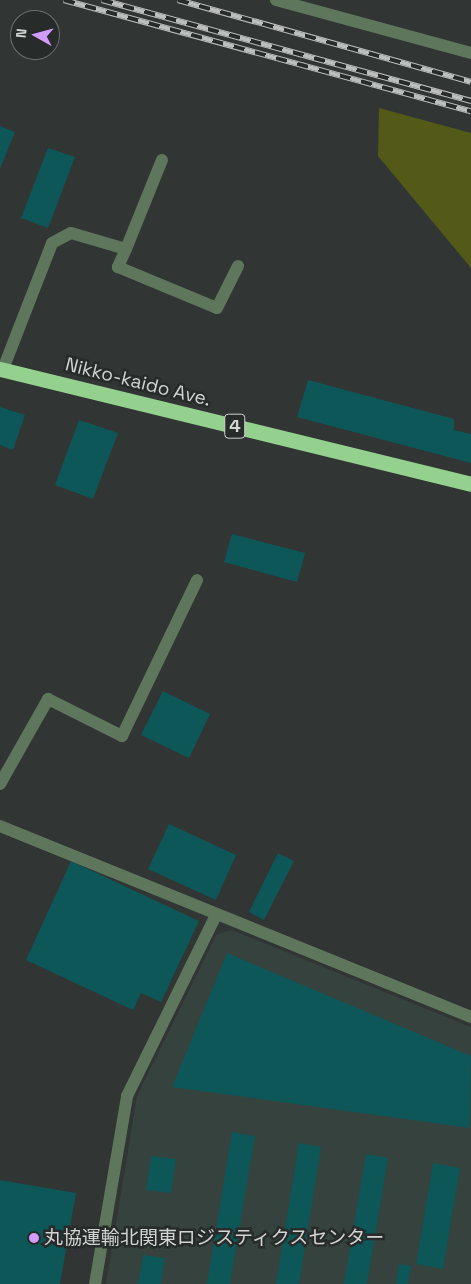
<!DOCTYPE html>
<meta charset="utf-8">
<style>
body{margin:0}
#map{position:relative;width:471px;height:1284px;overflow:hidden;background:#313534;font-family:"Space Grotesk","Noto Sans JP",sans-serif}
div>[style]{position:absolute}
.built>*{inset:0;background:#36423d}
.green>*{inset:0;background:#535916}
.building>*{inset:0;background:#0e5759}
.minor>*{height:12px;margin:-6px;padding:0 6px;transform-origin:6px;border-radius:6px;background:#5e765c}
.highway>*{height:15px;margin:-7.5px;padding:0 7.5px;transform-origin:7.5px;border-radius:7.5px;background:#94d18e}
.rail>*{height:5.5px;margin-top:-2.75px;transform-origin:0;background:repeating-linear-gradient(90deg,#272b2a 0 11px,#bcbfbe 0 22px);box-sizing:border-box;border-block:1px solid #bcbfbe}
.dots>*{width:14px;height:14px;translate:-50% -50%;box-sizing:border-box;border:2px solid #272b2a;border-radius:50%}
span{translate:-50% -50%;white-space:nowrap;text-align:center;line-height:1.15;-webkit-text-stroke:5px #272b2a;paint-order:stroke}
.shield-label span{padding:1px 4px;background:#272b2a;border:1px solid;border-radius:4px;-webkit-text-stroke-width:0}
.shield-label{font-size:18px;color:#d1d4d3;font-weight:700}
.street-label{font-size:19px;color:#d1d4d3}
.poi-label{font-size:19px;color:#d1d4d3}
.left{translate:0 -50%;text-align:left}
.north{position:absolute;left:10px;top:10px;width:50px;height:50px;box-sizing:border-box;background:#272b2a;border:1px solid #6b6f6e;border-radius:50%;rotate:277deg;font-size:14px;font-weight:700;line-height:20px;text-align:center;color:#d1d4d3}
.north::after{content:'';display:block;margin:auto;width:18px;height:22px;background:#d29cfd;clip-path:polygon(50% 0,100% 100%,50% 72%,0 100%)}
</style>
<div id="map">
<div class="built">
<div style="clip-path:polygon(232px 930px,471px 1027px,471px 1284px,106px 1284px,137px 1096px,216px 935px)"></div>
</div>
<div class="green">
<div style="clip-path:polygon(379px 108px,471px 133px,471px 268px,378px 156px)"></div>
</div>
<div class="building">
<div style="clip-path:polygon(0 126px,15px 132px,0 169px)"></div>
<div style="clip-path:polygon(48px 148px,75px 157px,48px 228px,21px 218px)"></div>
<div style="clip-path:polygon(308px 380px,454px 419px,454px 430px,471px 434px,471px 463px,297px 417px)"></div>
<div style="clip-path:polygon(0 407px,25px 415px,13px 450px,0 445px)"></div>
<div style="clip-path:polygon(79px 420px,118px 433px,93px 499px,55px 485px)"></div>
<div style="clip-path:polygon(232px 534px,305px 553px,297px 582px,224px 562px)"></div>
<div style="clip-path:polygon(163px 691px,210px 714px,189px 758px,141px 735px)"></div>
<div style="clip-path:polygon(169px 824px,236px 855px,216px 900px,148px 869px)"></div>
<div style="clip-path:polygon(278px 853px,294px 861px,264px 920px,249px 912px)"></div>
<div style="clip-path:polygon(71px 861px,199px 921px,161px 1002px,141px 993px,133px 1010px,26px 960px)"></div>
<div style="clip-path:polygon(227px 953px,471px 1056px,470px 1128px,172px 1087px)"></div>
<div style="clip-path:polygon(232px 1132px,255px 1136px,230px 1284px,207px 1284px)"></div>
<div style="clip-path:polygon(299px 1143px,321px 1147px,299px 1284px,276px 1284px)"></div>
<div style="clip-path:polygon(366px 1154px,388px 1158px,367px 1284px,344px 1284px)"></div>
<div style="clip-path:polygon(151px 1156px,176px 1159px,171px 1193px,146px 1190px)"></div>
<div style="clip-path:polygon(433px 1163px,460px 1168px,443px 1269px,416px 1264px)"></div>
<div style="clip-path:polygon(0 1180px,76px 1193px,60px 1284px,0 1284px)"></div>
<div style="clip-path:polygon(143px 1255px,165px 1258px,161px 1284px,138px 1284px)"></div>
<div style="clip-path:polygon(399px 1264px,411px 1266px,408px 1284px,396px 1284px)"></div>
</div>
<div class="minor">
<div style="left:276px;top:0;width:202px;rotate:15.2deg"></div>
<div style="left:126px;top:249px;width:20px;rotate:114deg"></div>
<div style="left:118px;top:267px;width:107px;rotate:22.5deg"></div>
<div style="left:217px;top:308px;width:47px;rotate:-63.4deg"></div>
<div style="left:3px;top:369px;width:135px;rotate:-68.7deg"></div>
<div style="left:52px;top:243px;width:21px;rotate:-28deg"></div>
<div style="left:71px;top:233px;width:57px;rotate:16.2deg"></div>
<div style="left:126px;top:249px;width:96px;rotate:-68deg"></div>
<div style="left:0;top:784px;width:98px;rotate:-60.5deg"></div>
<div style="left:48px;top:699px;width:83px;rotate:26.6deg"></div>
<div style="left:122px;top:736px;width:173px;rotate:-64.3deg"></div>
<div style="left:0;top:826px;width:508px;rotate:22.07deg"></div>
<div style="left:95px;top:1284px;width:191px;rotate:-80.3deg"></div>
<div style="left:127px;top:1096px;width:202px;rotate:-63.8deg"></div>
</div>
<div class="highway">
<div style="left:0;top:369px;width:485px;rotate:13.7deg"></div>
</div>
<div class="rail">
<div style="left:64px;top:0;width:422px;rotate:15.3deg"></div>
<div style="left:102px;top:0;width:383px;rotate:15.3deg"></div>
<div style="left:178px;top:0;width:304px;rotate:15.6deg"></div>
</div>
<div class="dots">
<div style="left:34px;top:1238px;background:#d29cfd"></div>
</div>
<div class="shield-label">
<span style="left:235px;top:426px">4</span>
</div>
<div class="street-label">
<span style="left:138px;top:382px;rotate:14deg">Nikko-kaido Ave.</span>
</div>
<div class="poi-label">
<span class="left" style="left:44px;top:1238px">丸協運輸北関東ロジスティクスセンター</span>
</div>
<div class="north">N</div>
</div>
